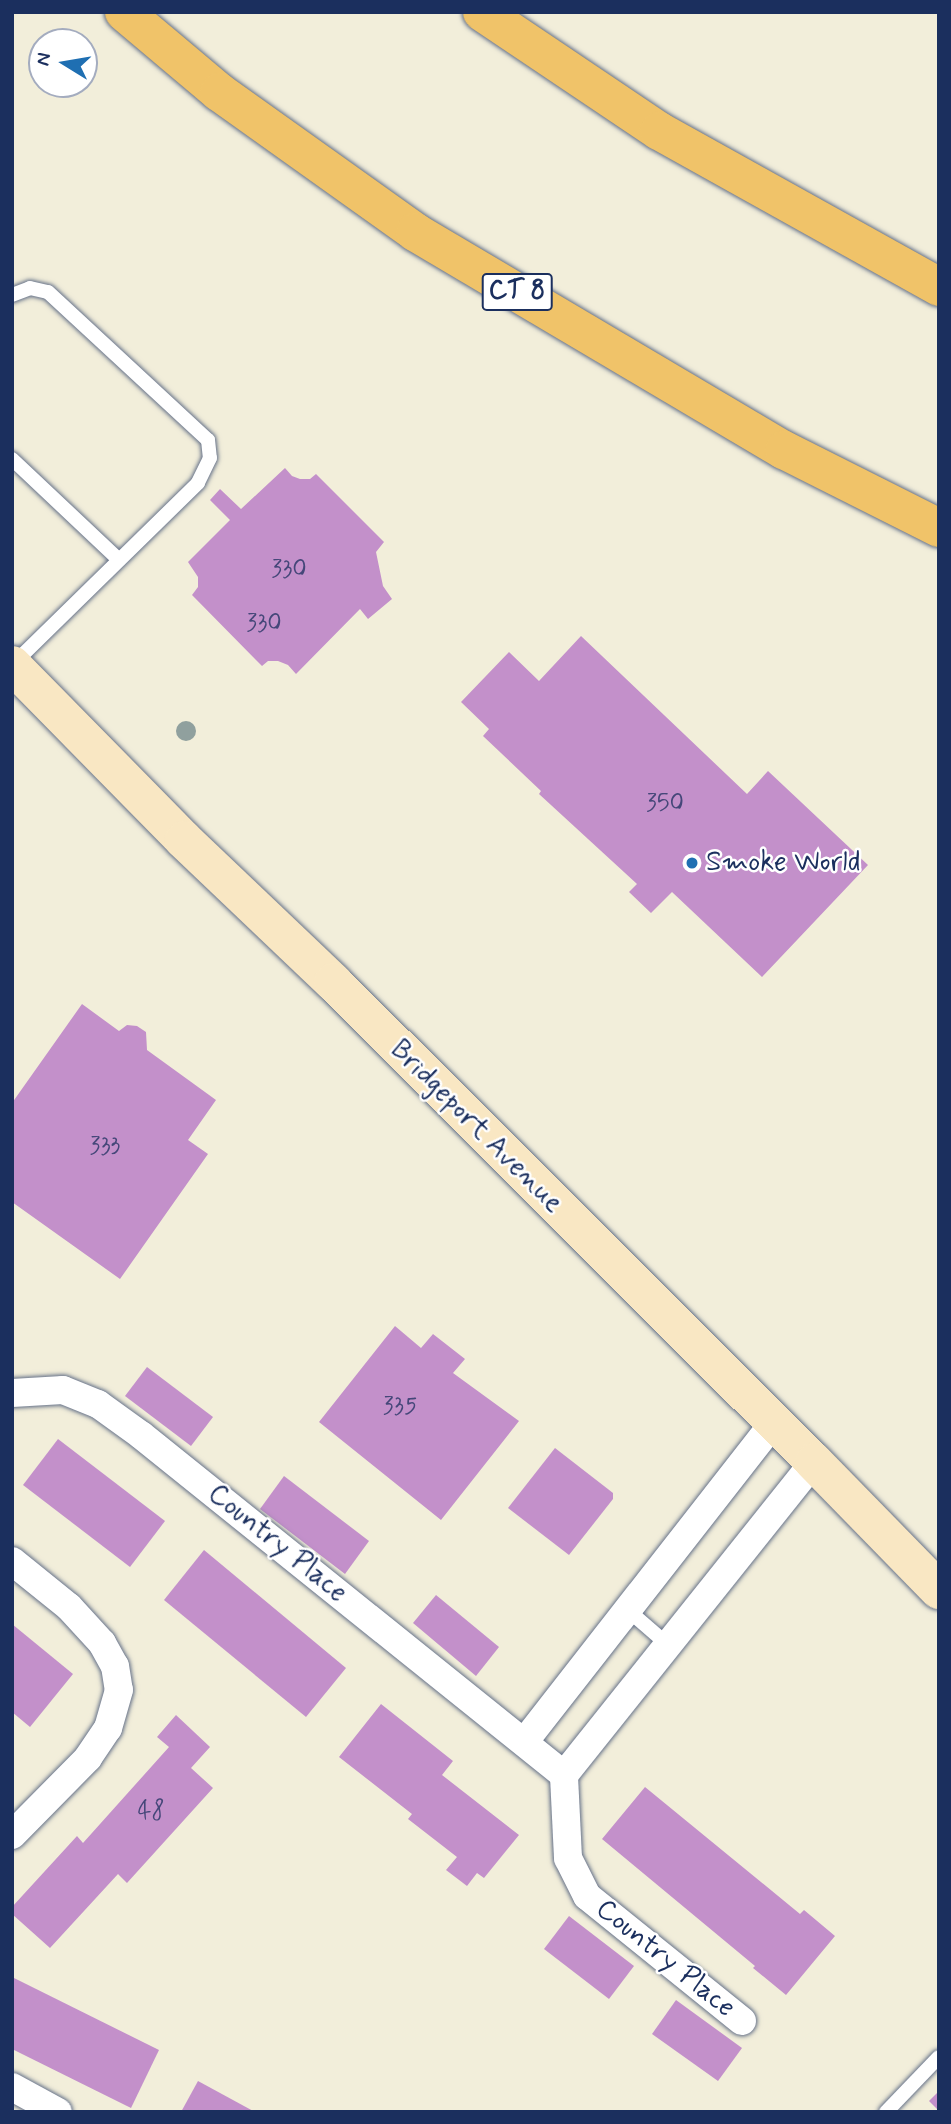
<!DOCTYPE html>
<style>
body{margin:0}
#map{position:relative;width:951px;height:2124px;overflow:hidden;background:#f2eeda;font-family:Mynerve,sans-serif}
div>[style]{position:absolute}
.building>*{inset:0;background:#c390ca}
.roads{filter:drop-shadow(0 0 2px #667289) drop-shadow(0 0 2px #667289)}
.lane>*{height:14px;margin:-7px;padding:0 7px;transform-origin:7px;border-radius:7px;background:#fff}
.street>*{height:28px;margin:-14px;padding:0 14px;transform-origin:14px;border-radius:14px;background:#fff}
.secondary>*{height:38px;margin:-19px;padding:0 19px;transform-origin:19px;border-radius:19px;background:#f9e7c3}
.highway>*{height:38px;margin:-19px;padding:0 19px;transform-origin:19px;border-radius:19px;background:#f0c369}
.trees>*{width:20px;height:20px;margin:-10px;border-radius:50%;background:#90a09e}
.dots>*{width:19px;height:19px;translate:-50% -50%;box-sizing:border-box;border:4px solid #fff;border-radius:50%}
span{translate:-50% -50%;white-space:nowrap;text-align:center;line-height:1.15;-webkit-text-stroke:5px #fff;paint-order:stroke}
.number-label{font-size:24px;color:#454779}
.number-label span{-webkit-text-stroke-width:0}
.shield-label span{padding:2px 5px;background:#fff;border:2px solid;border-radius:5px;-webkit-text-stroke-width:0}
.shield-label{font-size:26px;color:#1b2f5e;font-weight:700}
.poi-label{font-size:28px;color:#1b2f5e}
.left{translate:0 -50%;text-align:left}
.street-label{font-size:28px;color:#1b2f5e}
.frame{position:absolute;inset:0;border:14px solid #1b2f5e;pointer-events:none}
.north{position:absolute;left:28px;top:28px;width:70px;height:70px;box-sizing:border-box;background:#fff;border:2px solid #a4acbf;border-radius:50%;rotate:281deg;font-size:19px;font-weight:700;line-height:28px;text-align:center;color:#1b2f5e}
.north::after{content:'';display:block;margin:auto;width:24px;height:32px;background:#1f6fb2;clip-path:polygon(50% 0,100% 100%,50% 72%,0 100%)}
</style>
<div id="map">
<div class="building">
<div style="clip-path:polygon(285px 468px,292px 476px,300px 479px,310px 479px,316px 474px,384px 542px,376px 552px,383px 586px,392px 599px,368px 619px,360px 609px,296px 674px,288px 665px,278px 661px,268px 661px,262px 666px,192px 595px,198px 587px,198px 577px,188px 562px,230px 520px,210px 500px,220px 489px,241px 509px)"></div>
<div style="clip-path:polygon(581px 636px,747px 794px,768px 771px,868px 865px,762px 977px,672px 892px,651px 913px,629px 892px,637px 884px,539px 794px,541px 791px,483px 736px,489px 729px,461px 702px,509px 652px,539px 681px)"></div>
<div style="clip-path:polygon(82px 1004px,119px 1031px,127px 1025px,137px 1026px,146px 1032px,147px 1050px,216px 1100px,188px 1140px,208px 1154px,120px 1279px,12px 1202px,12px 1103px)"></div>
<div style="clip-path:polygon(395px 1326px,421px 1348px,433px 1334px,465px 1359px,453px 1373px,519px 1421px,441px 1520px,319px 1422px)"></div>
<div style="clip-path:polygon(147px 1367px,213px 1417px,191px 1446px,125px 1396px)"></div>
<div style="clip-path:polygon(58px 1439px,165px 1521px,130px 1567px,23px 1485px)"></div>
<div style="clip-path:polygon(555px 1448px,613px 1493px,613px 1499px,569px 1555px,508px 1508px)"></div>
<div style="clip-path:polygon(284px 1476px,369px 1541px,345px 1574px,260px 1509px)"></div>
<div style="clip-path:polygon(204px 1550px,346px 1668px,306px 1717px,164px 1600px)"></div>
<div style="clip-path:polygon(436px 1595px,499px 1647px,476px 1676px,413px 1623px)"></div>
<div style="clip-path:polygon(12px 1624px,73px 1674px,30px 1727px,12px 1712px)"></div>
<div style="clip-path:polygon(381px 1704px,453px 1761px,442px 1775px,519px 1835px,484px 1878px,477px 1873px,467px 1886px,446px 1870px,457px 1857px,408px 1819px,412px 1814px,339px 1757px)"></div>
<div style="clip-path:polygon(176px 1715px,210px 1747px,191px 1768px,213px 1788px,127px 1883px,118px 1874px,50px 1948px,12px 1914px,12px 1907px,77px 1836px,83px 1843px,169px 1747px,157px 1737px)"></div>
<div style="clip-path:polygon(645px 1787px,800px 1914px,804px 1910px,835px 1936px,786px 1995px,753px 1968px,755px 1966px,602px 1839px)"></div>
<div style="clip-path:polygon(569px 1916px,634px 1966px,609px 1999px,544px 1949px)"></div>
<div style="clip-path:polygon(12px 1977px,159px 2050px,131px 2108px,12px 2049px)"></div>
<div style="clip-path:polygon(676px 2000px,742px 2048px,718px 2081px,652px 2034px)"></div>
<div style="clip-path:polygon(198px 2081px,255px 2112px,181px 2112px)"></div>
<div style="clip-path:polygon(939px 2091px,939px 2111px,929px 2101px)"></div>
</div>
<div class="roads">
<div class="lane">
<div style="left:12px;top:295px;width:19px;rotate:-21deg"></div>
<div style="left:30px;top:288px;width:18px;rotate:13deg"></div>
<div style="left:48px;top:292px;width:218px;rotate:42.8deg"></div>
<div style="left:208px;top:440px;width:18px;rotate:84deg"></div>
<div style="left:210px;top:458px;width:28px;rotate:116deg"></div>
<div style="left:198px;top:483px;width:259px;rotate:135.6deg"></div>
<div style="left:12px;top:459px;width:147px;rotate:43.3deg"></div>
<div style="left:629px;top:1611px;width:50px;rotate:41deg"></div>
<div style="left:886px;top:2112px;width:76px;rotate:-46.1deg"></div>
</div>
<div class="street">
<div style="left:12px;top:1393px;width:51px;rotate:-3.4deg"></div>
<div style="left:63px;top:1390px;width:38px;rotate:22deg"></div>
<div style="left:98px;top:1404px;width:53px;rotate:35.8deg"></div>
<div style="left:141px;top:1435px;width:543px;rotate:38.79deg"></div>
<div style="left:12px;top:1561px;width:73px;rotate:38.9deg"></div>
<div style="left:69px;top:1607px;width:49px;rotate:47.5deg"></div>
<div style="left:102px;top:1643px;width:26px;rotate:61deg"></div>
<div style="left:115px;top:1666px;width:24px;rotate:81deg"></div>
<div style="left:119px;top:1690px;width:40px;rotate:106deg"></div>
<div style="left:108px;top:1728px;width:36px;rotate:124deg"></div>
<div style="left:88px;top:1758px;width:108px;rotate:134.6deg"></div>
<div style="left:525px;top:1741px;width:405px;rotate:-52deg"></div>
<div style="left:742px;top:2021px;width:199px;rotate:-141.1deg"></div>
<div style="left:587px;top:1896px;width:42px;rotate:-116.6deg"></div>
<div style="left:568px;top:1858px;width:83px;rotate:-92.8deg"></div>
<div style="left:564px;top:1775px;width:401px;rotate:-51.4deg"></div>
<div style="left:12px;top:2087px;width:52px;rotate:28.5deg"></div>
</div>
<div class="secondary">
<div style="left:12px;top:665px;width:245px;rotate:45.5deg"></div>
<div style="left:184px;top:840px;width:206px;rotate:43.6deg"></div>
<div style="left:333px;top:982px;width:680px;rotate:44.94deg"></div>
<div style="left:814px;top:1462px;width:179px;rotate:45.7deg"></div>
</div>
<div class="highway">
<div style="left:124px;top:12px;width:124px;rotate:40.1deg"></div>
<div style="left:219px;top:92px;width:241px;rotate:35.5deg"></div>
<div style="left:415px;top:232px;width:429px;rotate:30.6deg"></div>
<div style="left:784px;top:450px;width:174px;rotate:26.7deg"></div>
<div style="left:482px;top:12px;width:213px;rotate:33.9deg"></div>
<div style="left:659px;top:131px;width:321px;rotate:29.1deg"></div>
</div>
</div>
<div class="trees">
<div style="left:186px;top:731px"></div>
</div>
<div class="dots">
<div style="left:692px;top:863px;background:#1f6fb2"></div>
</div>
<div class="number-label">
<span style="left:289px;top:570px">330</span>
<span style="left:264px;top:624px">330</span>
<span style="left:665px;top:804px">350</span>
<span style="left:105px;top:1147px">333</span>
<span style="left:400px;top:1407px">335</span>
<span style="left:151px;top:1812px">48</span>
</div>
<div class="shield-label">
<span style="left:517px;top:292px">CT 8</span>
</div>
<div class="poi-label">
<span class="left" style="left:706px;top:863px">Smoke World</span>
</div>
<div class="street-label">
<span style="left:476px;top:1127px;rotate:45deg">Bridgeport Avenue</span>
<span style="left:277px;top:1544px;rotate:39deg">Country Place</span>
<span style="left:665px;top:1959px;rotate:39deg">Country Place</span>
</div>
<div class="frame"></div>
<div class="north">N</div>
</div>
